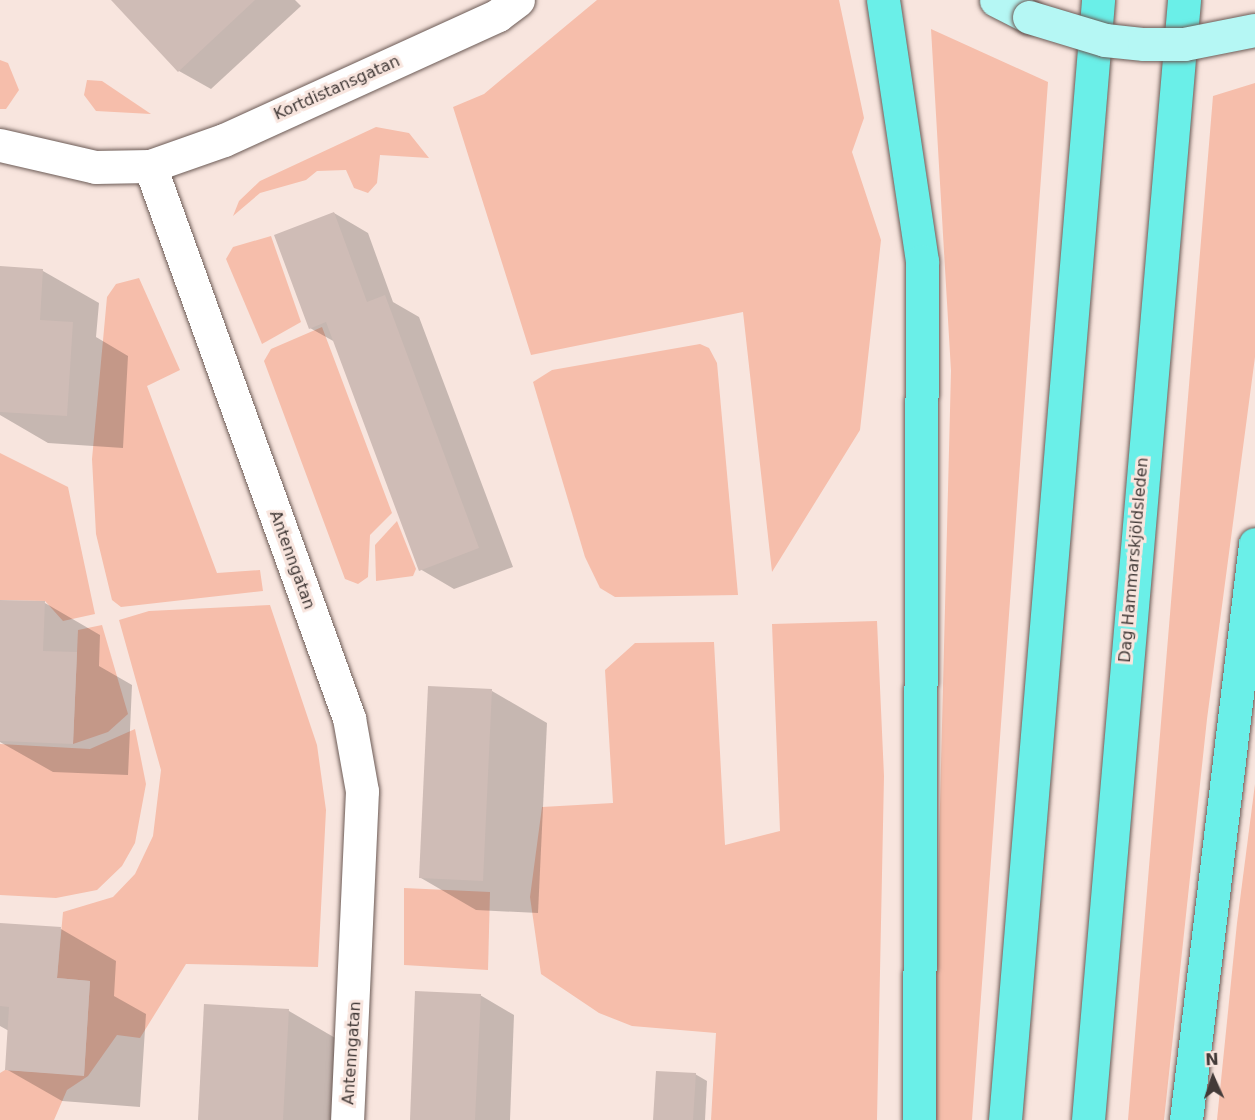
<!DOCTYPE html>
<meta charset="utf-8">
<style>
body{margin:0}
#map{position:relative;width:1255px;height:1120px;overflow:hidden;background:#f8e5de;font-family:"DejaVu Sans",sans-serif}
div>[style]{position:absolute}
.green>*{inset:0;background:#f6beab}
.shadow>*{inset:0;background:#0003}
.building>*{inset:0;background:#cfbcb6}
.roads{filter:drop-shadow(0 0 2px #6c5b56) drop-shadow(0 0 2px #6c5b56)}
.street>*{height:33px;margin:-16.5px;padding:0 16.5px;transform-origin:16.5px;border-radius:16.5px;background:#fff}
.secondary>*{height:33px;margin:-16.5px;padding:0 16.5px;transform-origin:16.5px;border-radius:16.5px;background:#b5f7f4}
.primary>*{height:33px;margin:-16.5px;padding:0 16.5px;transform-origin:16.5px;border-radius:16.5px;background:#6aefe8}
.bridges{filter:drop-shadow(0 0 2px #6c5b56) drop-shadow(0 0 2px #6c5b56)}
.secondary-bridge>*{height:33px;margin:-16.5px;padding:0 16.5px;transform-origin:16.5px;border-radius:16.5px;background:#b5f7f4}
span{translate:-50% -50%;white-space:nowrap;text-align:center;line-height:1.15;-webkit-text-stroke:6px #f8e5de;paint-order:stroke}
.street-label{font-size:16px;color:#423a38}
.north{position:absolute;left:1183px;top:1048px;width:60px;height:60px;-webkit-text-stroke:4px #f8e5de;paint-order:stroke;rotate:357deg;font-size:16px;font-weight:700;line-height:24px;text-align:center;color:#423a38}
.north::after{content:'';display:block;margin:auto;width:21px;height:27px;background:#423a38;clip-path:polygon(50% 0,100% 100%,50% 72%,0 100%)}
</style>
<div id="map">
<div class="green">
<div style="clip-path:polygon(597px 0,839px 0,864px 118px,852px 152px,881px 240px,860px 430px,772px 572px,743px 312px,531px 355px,453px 107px,484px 94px)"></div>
<div style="clip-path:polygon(931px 29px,1048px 82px,972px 1120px,932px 1120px,951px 371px)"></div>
<div style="clip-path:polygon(0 60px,8px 63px,19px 90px,6px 109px,0 109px)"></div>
<div style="clip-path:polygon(87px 80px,102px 81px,151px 114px,96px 111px,84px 95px)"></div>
<div style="clip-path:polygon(1255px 83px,1255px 357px,1207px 719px,1164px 1120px,1128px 1120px,1213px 96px)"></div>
<div style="clip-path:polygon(376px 127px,409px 133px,429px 158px,380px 155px,377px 183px,368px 193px,354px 188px,346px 170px,317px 171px,306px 180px,260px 193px,233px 216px,239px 201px,260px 181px)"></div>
<div style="clip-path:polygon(271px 236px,301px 322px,262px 344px,226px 259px,233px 247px)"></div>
<div style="clip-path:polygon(139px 278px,180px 370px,147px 386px,217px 573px,260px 570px,263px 591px,121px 607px,112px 600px,96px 534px,92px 459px,107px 297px,116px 284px)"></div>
<div style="clip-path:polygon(322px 327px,392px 513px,370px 535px,368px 577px,358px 584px,345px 579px,264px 361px,271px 349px)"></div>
<div style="clip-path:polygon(700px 344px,709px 348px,717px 363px,738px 595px,615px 597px,600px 588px,585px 557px,533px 382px,552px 370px)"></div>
<div style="clip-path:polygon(0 453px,68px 487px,95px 614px,63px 621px,45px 601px,0 600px)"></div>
<div style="clip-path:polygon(397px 521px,416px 569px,413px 576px,376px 581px,375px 545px)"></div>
<div style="clip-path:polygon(270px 605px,317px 745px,326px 810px,318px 967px,186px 964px,140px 1038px,117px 1035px,88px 1076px,67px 1090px,54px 1120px,0 1120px,0 1073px,5px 1070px,84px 1075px,90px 981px,57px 978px,63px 912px,113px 897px,135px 874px,153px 836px,161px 770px,119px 620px,149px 611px)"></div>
<div style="clip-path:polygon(877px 621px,884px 776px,877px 1120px,711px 1120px,716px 1033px,632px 1026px,599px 1013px,541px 974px,530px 897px,542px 807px,613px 803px,605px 670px,635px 643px,714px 642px,725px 845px,780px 831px,772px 624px)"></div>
<div style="clip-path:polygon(102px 625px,128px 714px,108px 732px,73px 744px,78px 630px)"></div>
<div style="clip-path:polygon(135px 729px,146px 784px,135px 843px,122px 866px,97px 890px,56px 898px,0 895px,0 744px,90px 749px)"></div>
<div style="clip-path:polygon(1255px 784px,1255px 1120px,1217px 1120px,1237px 923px)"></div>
<div style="clip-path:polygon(404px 888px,490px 892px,488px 970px,404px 965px)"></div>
</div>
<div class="shadow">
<div style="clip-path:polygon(123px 0,295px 0,301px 6px,211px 89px,179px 71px)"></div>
<div style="clip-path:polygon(334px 213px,368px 233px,393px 302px,419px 317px,513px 567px,454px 589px,420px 569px,335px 342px,310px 328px)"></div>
<div style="clip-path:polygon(0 268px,43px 271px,99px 303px,96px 337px,128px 356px,123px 448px,48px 443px,0 415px)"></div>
<div style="clip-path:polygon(0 601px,45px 603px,100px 635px,99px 666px,132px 685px,128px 775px,53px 772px,0 742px)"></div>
<div style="clip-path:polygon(492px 691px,547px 723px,538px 913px,476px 910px,421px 878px)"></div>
<div style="clip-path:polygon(0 925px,61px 929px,116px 961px,114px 996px,146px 1014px,140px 1107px,62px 1101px,6px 1069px,9px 1031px,0 1026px)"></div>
<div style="clip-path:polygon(480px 995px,514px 1015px,510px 1120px,412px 1120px)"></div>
<div style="clip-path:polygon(206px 1006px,289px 1011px,349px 1046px,345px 1120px,199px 1120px)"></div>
<div style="clip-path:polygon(695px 1074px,707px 1081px,705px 1120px,655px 1120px)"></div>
</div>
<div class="building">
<div style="clip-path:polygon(111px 0,255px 0,178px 72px)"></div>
<div style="clip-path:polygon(334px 212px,367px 302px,385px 295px,479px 548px,419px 571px,326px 322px,309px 329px,274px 235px)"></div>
<div style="clip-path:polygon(0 266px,43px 269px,40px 320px,73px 322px,67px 416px,0 412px)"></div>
<div style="clip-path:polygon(0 600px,45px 601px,43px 651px,77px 652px,73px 744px,0 741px)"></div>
<div style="clip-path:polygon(428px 686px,492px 689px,483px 881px,419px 878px)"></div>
<div style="clip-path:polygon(0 923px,61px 927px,57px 978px,90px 981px,84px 1076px,5px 1070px,9px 1007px,0 1006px)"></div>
<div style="clip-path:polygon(415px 991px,481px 994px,475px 1120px,410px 1120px)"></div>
<div style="clip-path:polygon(204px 1004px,289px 1009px,283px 1120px,198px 1120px)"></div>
<div style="clip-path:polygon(656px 1071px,696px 1073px,693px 1120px,653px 1120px)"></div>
</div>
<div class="roads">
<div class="street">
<div style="left:0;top:145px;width:98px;rotate:13deg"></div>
<div style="left:95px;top:167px;width:55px;rotate:-1deg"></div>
<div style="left:150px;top:166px;width:78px;rotate:-19.4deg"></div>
<div style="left:224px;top:140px;width:301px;rotate:-24.5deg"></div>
<div style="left:498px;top:15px;width:25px;rotate:-37deg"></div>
<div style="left:150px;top:166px;width:587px;rotate:70.18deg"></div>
<div style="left:349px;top:718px;width:74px;rotate:79.9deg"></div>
<div style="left:362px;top:791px;width:329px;rotate:92.6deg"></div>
</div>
<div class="secondary">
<div style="left:996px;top:0;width:37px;rotate:27deg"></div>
</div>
<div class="primary">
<div style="left:883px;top:0;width:264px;rotate:81.5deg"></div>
<div style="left:922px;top:261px;width:859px;rotate:90.2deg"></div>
<div style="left:1005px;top:1120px;width:1124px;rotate:-85.25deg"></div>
<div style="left:1088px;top:1120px;width:1124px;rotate:-85.1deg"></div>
<div style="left:1186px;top:1120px;width:580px;rotate:-83.17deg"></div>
</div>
</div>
<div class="bridges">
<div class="secondary-bridge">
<div style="left:1029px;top:17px;width:79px;rotate:16.8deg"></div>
<div style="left:1105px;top:40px;width:39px;rotate:6deg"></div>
<div style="left:1144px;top:44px;width:40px"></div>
<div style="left:1184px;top:44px;width:72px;rotate:-11.2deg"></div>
</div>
</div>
<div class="street-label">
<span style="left:337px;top:88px;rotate:-24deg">Kortdistansgatan</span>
<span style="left:292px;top:560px;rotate:70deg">Antenngatan</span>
<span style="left:1134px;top:560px;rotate:-85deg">Dag Hammarskjöldsleden</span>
<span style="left:352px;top:1053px;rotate:-86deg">Antenngatan</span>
</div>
<div class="north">N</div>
</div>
